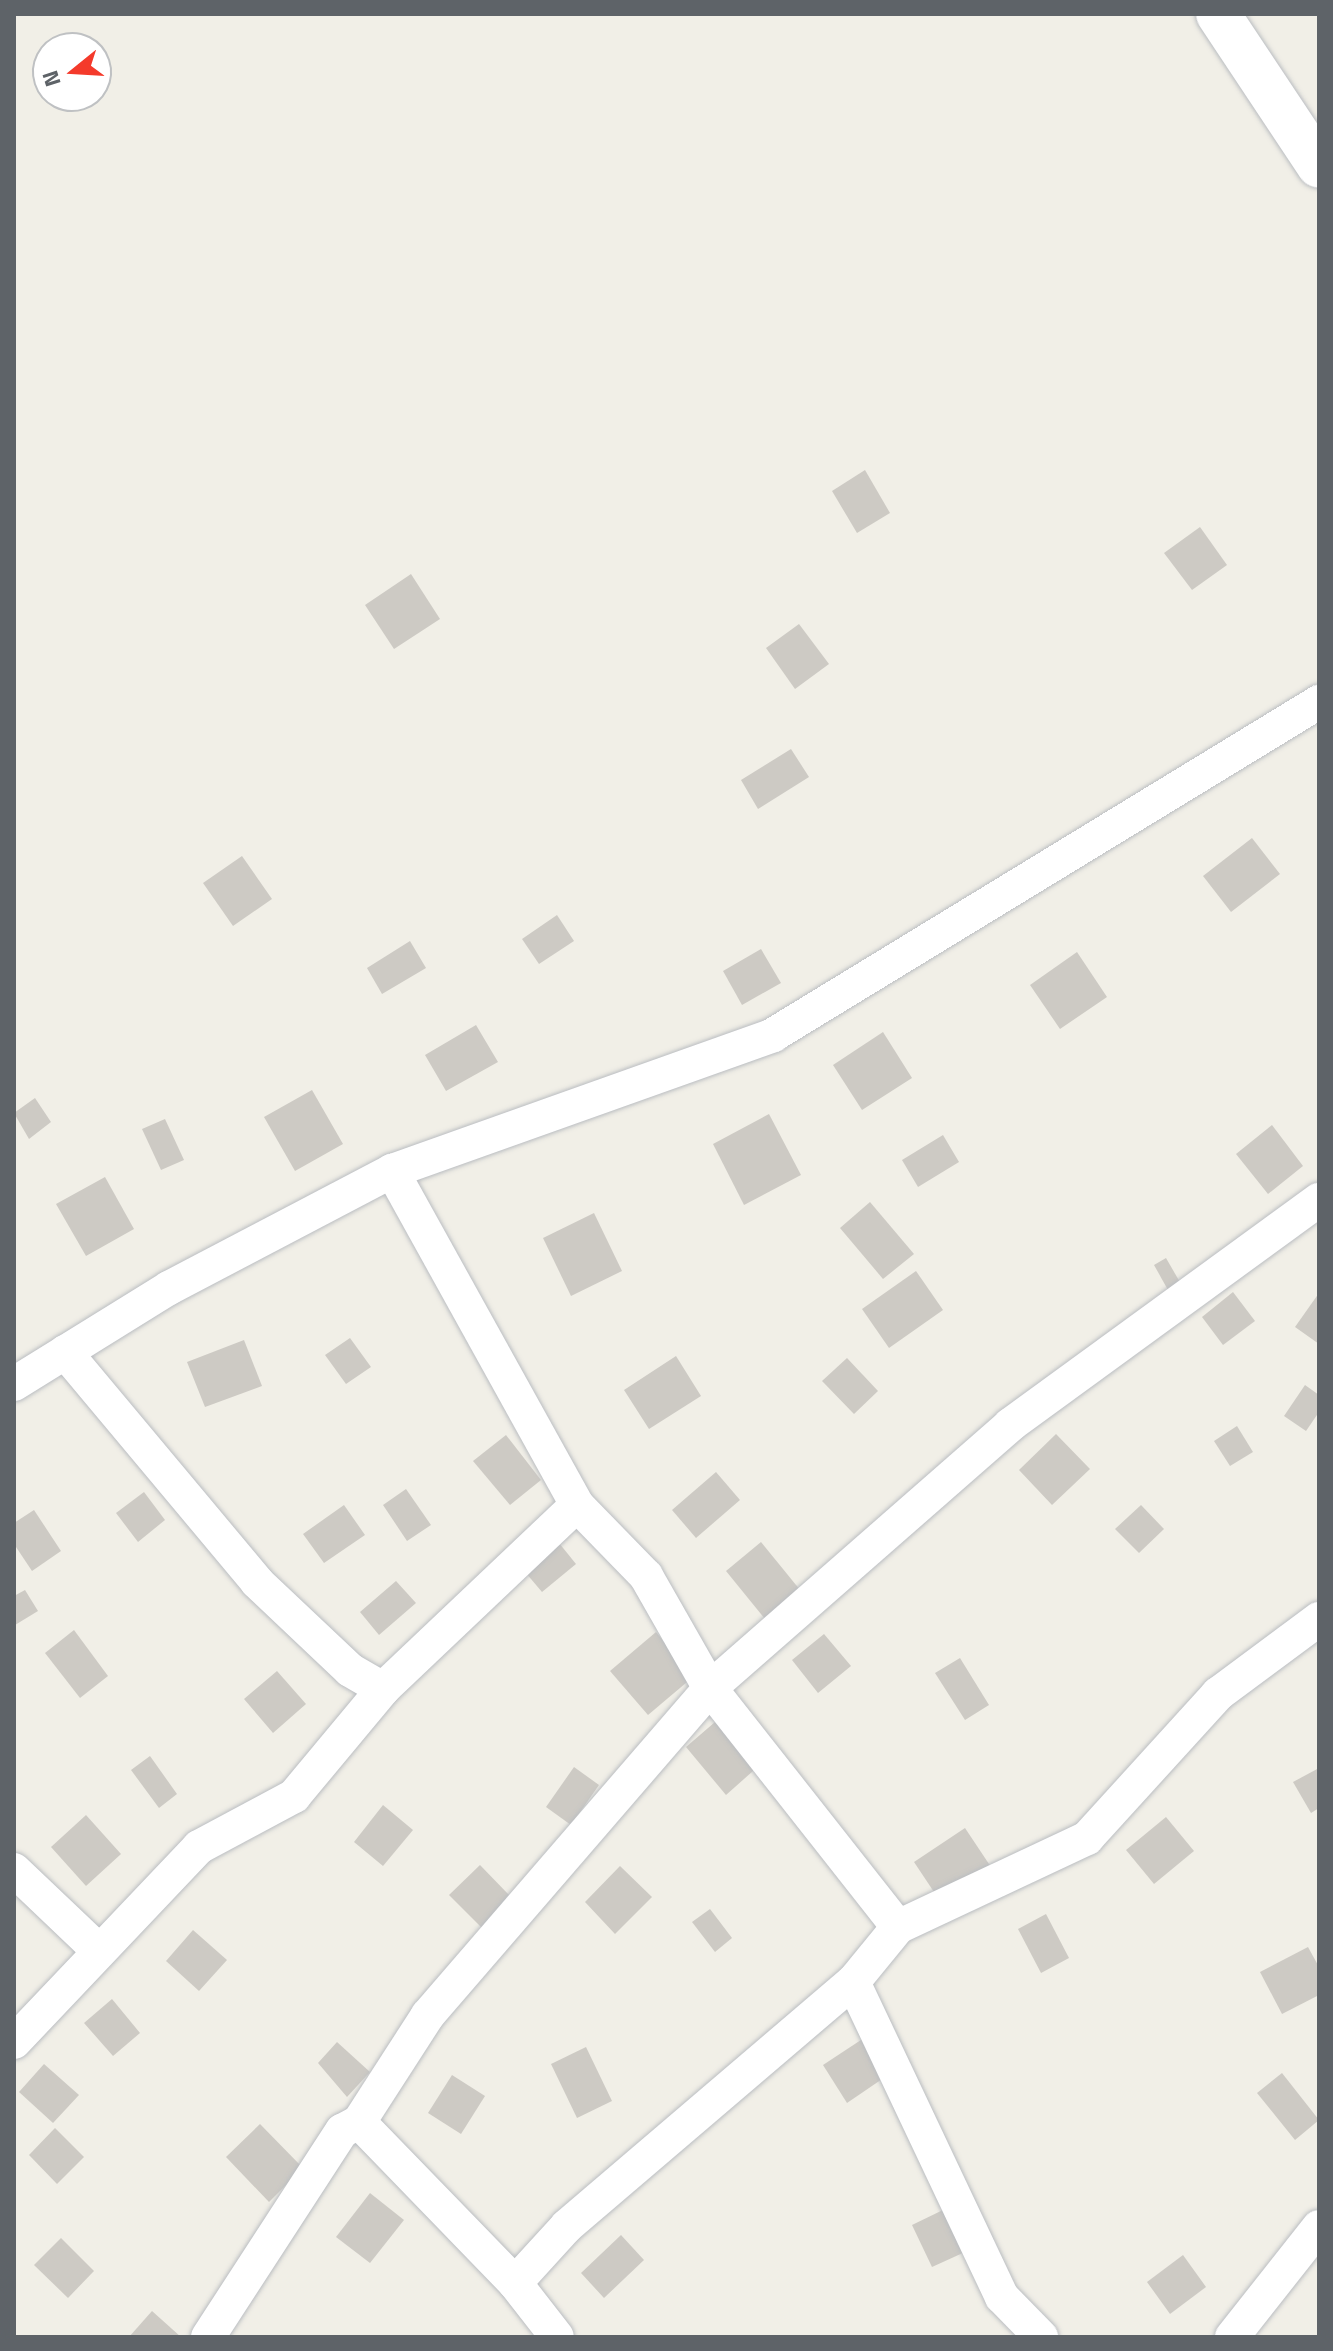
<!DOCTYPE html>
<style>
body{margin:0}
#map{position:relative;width:1333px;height:2351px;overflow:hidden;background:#f1efe7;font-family:"Titillium Web",sans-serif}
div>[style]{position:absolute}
.building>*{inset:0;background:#cdcac4}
.roads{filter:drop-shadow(0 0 2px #babdc1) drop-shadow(0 0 2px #babdc1)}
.minor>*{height:34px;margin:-17px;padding:0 17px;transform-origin:17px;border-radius:17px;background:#fff}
.tertiary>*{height:44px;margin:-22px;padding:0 22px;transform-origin:22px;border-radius:22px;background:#fff}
span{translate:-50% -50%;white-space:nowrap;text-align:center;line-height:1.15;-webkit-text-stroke:6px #fff;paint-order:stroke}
.frame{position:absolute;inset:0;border:16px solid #5e6368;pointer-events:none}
.north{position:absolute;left:32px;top:32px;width:80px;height:80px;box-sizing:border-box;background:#fff;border:2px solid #bfc1c3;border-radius:50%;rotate:252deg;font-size:22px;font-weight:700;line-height:32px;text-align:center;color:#5e6368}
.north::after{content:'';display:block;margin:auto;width:28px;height:36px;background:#f43a2b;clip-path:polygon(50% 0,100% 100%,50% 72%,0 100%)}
</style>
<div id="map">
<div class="building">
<div style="clip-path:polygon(865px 470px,890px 513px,857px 533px,832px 491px)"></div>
<div style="clip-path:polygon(1200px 527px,1227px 565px,1192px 590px,1164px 553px)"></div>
<div style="clip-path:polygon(411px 574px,440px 619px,394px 649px,365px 605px)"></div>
<div style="clip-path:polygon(799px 624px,829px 664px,795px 689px,766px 648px)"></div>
<div style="clip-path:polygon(791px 749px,809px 777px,758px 809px,741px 780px)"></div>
<div style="clip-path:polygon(1252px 838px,1280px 874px,1231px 912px,1203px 876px)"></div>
<div style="clip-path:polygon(242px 856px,272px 899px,233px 926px,203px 883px)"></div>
<div style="clip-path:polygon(557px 915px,574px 941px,539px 964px,522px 939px)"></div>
<div style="clip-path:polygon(410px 941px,426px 968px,382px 994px,367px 968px)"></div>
<div style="clip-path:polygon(761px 949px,781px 983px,742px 1005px,723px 971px)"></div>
<div style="clip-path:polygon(1077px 952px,1107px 997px,1060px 1029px,1030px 985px)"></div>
<div style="clip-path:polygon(476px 1025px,498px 1062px,446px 1091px,425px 1055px)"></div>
<div style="clip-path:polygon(883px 1032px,912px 1078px,862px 1110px,833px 1065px)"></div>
<div style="clip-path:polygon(312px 1090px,343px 1144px,295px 1171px,264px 1117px)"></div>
<div style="clip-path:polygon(35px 1098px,51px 1122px,29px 1139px,14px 1113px)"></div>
<div style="clip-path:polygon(769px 1114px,801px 1175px,744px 1205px,713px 1144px)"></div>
<div style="clip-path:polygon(165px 1119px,184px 1160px,161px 1170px,142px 1129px)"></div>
<div style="clip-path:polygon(1272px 1125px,1303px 1166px,1268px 1194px,1236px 1154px)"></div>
<div style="clip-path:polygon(943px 1135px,959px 1162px,918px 1187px,902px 1160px)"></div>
<div style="clip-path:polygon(105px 1177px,134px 1229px,86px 1256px,56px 1204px)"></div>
<div style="clip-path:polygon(870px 1202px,914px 1254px,883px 1279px,840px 1228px)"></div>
<div style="clip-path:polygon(594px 1213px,622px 1271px,571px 1296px,543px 1238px)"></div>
<div style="clip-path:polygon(1166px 1258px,1181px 1284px,1168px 1290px,1154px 1265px)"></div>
<div style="clip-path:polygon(916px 1271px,943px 1310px,889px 1348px,862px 1309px)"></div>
<div style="clip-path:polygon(1233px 1292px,1255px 1321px,1223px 1345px,1202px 1317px)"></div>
<div style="clip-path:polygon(1319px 1293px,1319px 1344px,1295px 1327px)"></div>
<div style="clip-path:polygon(350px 1338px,371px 1367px,346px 1384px,325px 1355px)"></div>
<div style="clip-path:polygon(244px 1340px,262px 1386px,205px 1407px,187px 1362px)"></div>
<div style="clip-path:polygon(676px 1356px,701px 1396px,649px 1429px,624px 1390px)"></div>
<div style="clip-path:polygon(847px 1358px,878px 1391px,854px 1414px,822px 1381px)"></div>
<div style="clip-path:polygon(1305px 1385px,1319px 1395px,1319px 1412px,1306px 1431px,1284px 1416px)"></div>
<div style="clip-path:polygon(1237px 1426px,1253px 1452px,1230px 1466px,1214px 1441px)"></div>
<div style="clip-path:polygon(1056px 1434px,1090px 1469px,1052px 1505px,1019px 1470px)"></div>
<div style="clip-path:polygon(506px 1435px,541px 1480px,510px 1505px,473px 1461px)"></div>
<div style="clip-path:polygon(716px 1472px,740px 1500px,696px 1538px,672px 1510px)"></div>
<div style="clip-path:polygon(406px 1489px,431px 1525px,407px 1541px,383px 1505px)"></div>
<div style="clip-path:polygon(144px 1492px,165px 1520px,138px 1542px,116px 1513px)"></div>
<div style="clip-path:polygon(344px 1505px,365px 1535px,324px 1563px,303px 1534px)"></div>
<div style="clip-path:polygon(1141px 1505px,1164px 1529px,1139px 1553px,1115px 1529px)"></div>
<div style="clip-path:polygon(34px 1510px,61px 1551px,32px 1571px,14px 1544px,14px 1523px)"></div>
<div style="clip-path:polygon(555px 1538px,576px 1564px,542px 1592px,520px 1566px)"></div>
<div style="clip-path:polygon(761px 1542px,805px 1596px,770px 1625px,726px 1571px)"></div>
<div style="clip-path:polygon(396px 1581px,416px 1603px,379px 1635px,360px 1612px)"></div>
<div style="clip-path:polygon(25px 1590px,38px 1611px,15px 1625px,14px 1596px)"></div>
<div style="clip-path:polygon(74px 1630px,108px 1676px,80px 1698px,45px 1653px)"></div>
<div style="clip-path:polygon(656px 1632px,693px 1677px,648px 1715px,610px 1671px)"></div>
<div style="clip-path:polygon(824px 1634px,851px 1666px,818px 1693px,792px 1660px)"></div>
<div style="clip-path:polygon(960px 1658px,989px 1705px,965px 1720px,935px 1673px)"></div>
<div style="clip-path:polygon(277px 1671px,306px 1704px,273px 1733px,244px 1699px)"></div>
<div style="clip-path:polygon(722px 1716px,762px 1763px,726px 1795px,686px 1747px)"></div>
<div style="clip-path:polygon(150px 1756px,177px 1794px,159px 1808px,131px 1770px)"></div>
<div style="clip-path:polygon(574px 1767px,599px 1785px,571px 1825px,546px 1807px)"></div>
<div style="clip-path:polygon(1319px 1768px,1319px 1808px,1311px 1813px,1293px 1782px)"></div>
<div style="clip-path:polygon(383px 1805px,413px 1830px,383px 1866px,354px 1842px)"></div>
<div style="clip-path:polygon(86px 1815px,121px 1854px,86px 1886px,51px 1847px)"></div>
<div style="clip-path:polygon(1166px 1817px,1194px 1851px,1154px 1884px,1126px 1850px)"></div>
<div style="clip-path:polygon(965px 1828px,993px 1870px,942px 1904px,914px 1862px)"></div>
<div style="clip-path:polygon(480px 1865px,512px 1898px,482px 1928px,449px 1895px)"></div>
<div style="clip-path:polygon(620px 1866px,652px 1897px,615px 1934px,585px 1902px)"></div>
<div style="clip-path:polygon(710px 1909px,732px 1938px,715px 1952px,692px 1922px)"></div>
<div style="clip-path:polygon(1046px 1914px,1069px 1958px,1041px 1973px,1018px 1929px)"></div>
<div style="clip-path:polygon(193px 1930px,227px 1960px,199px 1991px,166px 1961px)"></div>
<div style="clip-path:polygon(1308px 1947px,1319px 1967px,1319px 1995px,1282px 2014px,1260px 1972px)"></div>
<div style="clip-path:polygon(112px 1999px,140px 2033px,113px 2056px,84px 2023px)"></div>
<div style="clip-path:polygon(867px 2036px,891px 2073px,847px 2103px,823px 2065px)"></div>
<div style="clip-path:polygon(337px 2042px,370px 2072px,347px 2097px,318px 2063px)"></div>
<div style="clip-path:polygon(586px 2047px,612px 2101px,577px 2118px,551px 2064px)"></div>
<div style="clip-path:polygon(44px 2064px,79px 2095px,53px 2123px,19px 2092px)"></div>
<div style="clip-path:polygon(1282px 2073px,1319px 2120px,1295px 2140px,1257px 2093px)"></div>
<div style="clip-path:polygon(452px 2075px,485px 2096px,461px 2134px,428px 2113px)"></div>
<div style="clip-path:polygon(260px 2124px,303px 2168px,269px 2202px,226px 2157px)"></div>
<div style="clip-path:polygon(55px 2128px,84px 2157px,57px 2184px,29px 2155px)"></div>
<div style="clip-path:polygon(370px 2193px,404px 2220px,370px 2263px,336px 2237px)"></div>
<div style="clip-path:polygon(945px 2209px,965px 2252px,932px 2267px,912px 2225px)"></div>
<div style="clip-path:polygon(621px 2235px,644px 2260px,604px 2298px,581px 2273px)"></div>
<div style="clip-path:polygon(61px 2238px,94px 2271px,68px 2298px,34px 2265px)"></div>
<div style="clip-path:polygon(1183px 2255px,1206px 2287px,1170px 2314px,1147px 2282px)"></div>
<div style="clip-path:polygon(152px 2311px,181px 2337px,129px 2337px)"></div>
</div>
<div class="roads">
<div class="minor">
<div style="left:392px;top:1171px;width:382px;rotate:61deg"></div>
<div style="left:577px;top:1505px;width:99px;rotate:45.8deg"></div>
<div style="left:646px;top:1576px;width:129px;rotate:60.3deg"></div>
<div style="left:710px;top:1688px;width:304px;rotate:51.8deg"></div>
<div style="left:65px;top:1352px;width:300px;rotate:50.1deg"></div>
<div style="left:257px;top:1582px;width:128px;rotate:43.4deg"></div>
<div style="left:350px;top:1670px;width:38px;rotate:30deg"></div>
<div style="left:14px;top:1384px;width:182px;rotate:-31.8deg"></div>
<div style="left:169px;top:1288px;width:252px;rotate:-27.7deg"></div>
<div style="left:392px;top:1171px;width:405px;rotate:-19.6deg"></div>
<div style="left:773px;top:1035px;width:640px;rotate:-31.38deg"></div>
<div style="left:14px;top:1870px;width:117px;rotate:43.6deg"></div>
<div style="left:853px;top:1982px;width:348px;rotate:64.7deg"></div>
<div style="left:1002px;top:2297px;width:56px;rotate:45.7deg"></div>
<div style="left:14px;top:2042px;width:269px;rotate:-46.5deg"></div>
<div style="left:199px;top:1847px;width:108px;rotate:-28.2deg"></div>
<div style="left:294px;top:1796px;width:139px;rotate:-50.2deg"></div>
<div style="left:383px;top:1689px;width:267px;rotate:-43.5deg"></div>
<div style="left:359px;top:2122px;width:224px;rotate:45.9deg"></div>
<div style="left:515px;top:2283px;width:68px;rotate:52.1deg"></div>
<div style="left:515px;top:2283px;width:77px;rotate:-47.6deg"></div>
<div style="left:567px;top:2226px;width:376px;rotate:-40.5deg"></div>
<div style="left:853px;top:1982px;width:71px;rotate:-50.7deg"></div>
<div style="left:898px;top:1927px;width:209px;rotate:-25.2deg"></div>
<div style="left:1087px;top:1838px;width:195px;rotate:-47.7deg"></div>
<div style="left:1218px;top:1694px;width:126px;rotate:-36.6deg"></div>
<div style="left:208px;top:2337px;width:246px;rotate:-57deg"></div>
<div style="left:342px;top:2131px;width:19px;rotate:-28deg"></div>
<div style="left:359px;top:2122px;width:127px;rotate:-57.2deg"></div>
<div style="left:428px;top:2015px;width:432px;rotate:-49.2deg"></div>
<div style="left:710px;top:1688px;width:399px;rotate:-41.2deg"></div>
<div style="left:1010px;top:1425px;width:382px;rotate:-36.1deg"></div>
<div style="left:1232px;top:2337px;width:140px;rotate:-51.7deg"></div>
</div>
<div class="tertiary">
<div style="left:1218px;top:14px;width:182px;rotate:56.4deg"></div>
</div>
</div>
<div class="frame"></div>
<div class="north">N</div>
</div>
